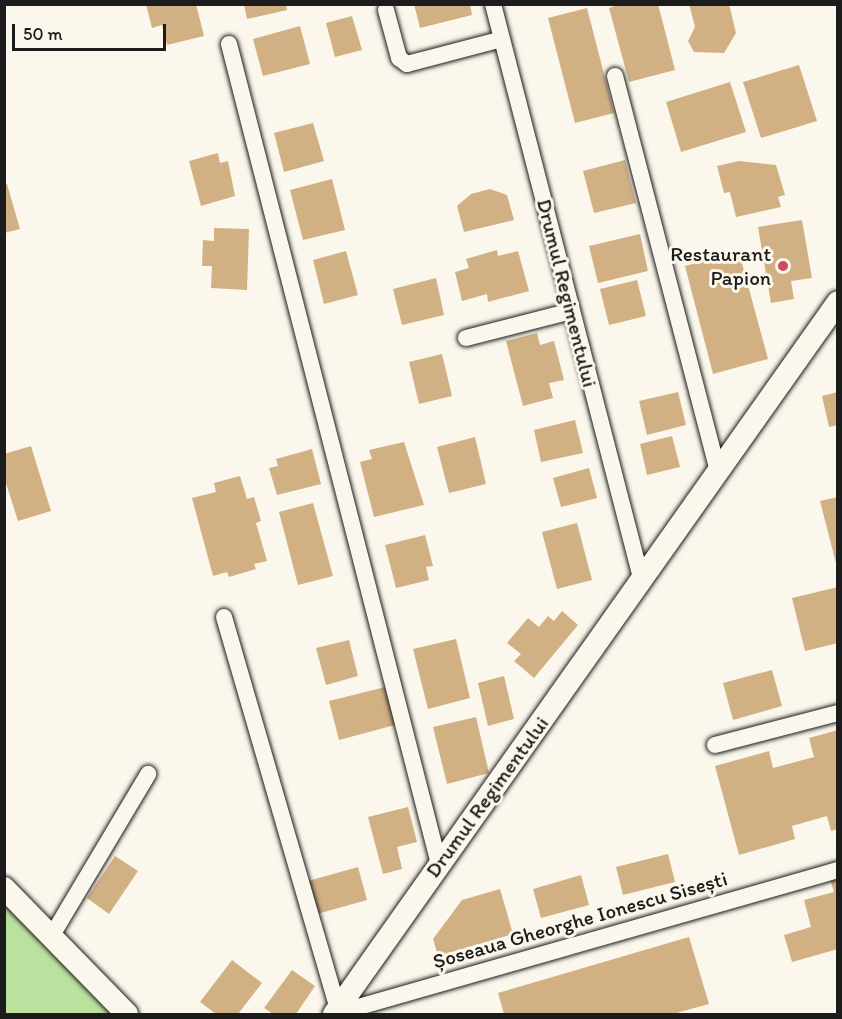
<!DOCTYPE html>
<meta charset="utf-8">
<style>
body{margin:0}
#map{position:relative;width:842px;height:1019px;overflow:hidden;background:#fbf7ec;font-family:Itim,sans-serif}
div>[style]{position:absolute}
.green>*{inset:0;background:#bae29e}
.building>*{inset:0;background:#d1b184}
.roads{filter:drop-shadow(0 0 2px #1c1c1c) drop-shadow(0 0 2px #1c1c1c)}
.street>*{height:16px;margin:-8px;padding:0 8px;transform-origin:8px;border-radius:8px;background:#fbf7ec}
.secondary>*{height:22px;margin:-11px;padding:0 11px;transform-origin:11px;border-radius:11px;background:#fbf7ec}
.dots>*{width:16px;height:16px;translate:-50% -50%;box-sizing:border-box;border:3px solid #fbf7ec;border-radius:50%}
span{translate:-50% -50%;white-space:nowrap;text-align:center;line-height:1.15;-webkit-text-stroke:6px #fbf7ec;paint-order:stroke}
.poi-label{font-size:21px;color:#1c1c1c}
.right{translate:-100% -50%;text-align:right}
.street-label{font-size:21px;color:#1c1c1c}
.frame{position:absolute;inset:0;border:6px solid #1c1c1c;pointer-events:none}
.scale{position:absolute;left:12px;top:24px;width:154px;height:27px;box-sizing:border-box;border:3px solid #1c1c1c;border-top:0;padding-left:8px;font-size:18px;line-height:21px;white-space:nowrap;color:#1c1c1c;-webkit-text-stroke:4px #fbf7ec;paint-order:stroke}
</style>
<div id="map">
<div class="green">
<div style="clip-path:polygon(4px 888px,127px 1014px,5px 1014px)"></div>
</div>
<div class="building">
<div style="clip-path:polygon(146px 4px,196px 4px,204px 36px,167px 45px,162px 25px,152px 28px)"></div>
<div style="clip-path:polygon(244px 4px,286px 4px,287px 10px,247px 19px)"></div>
<div style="clip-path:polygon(414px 4px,470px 4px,472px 15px,420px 28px)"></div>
<div style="clip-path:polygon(622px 4px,658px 4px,675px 70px,629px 82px,609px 8px)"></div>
<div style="clip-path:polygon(689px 4px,729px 4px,736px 33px,724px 53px,694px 52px,688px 41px,695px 27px)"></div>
<div style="clip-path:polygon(587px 8px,614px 113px,575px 123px,548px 18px)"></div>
<div style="clip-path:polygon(352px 16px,362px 50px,335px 57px,326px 23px)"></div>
<div style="clip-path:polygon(300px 26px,310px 64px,263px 76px,253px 39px)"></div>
<div style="clip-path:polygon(799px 65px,817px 121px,761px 138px,743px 82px)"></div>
<div style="clip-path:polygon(730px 82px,746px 132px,681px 152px,666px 102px)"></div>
<div style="clip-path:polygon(313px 123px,324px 161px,284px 172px,274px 133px)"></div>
<div style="clip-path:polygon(218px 153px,220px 163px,228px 161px,235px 196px,201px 206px,189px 161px)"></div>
<div style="clip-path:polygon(625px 160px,636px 203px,594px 213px,583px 171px)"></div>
<div style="clip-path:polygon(739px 161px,776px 165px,785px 195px,778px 197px,781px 207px,736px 217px,730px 192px,724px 193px,717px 166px)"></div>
<div style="clip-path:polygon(332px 179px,345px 230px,303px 240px,290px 190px)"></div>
<div style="clip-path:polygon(7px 184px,20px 229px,4px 233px,4px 185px)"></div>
<div style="clip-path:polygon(490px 189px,507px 195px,514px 220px,464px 232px,457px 206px,471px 194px)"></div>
<div style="clip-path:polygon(802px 220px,812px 278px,791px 281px,794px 299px,771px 303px,758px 227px)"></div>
<div style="clip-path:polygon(214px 228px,249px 229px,247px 290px,211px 288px,212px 266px,202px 266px,203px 240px,214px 241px)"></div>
<div style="clip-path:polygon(640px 234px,648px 271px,598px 283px,589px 246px)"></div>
<div style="clip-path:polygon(497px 250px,498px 256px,518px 251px,529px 291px,488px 302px,487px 294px,462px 301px,455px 272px,469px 268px,466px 259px)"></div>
<div style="clip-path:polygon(346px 251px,358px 295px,324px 304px,313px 260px)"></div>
<div style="clip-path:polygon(739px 252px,768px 359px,713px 374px,685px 266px)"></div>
<div style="clip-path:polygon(436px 278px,444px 315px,402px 325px,393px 289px)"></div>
<div style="clip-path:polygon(637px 280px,646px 316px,609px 325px,600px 289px)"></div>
<div style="clip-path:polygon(537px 333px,540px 345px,554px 341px,564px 380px,549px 383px,553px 398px,523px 406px,506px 341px)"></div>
<div style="clip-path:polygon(442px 354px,452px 396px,419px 404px,409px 362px)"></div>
<div style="clip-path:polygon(678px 392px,686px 425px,647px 435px,639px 401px)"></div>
<div style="clip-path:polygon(838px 392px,838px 425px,829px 427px,822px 396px)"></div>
<div style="clip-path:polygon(575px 420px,583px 453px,541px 462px,534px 430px)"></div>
<div style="clip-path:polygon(672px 436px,680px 467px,647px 475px,640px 444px)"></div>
<div style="clip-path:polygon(475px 437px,486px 484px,449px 493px,437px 447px)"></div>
<div style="clip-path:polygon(404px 442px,424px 505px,374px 517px,360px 462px,372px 459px,369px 450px)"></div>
<div style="clip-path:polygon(31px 446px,51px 511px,18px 521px,4px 477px,4px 454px)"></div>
<div style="clip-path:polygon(312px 449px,321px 484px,277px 495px,269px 468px,278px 466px,276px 459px)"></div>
<div style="clip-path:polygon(589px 468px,597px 498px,561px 507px,553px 478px)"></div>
<div style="clip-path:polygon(240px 476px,247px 499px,254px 497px,261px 521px,256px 523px,267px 561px,254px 564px,256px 569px,229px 577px,227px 572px,213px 576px,192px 498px,216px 492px,214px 483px)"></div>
<div style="clip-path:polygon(838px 497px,838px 567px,837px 567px,820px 501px)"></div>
<div style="clip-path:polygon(313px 503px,333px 576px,298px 585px,279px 512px)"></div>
<div style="clip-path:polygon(577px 523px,592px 580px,557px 589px,542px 532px)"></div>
<div style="clip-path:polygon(425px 535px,433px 566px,426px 567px,429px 580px,396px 588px,385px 545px)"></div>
<div style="clip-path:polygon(838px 587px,838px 643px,805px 651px,792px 598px)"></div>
<div style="clip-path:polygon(562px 611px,578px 625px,534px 678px,514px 661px,521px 654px,507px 643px,528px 618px,539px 627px,548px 616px,554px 621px)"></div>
<div style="clip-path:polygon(456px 639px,470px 698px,428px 709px,413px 649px)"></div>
<div style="clip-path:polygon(349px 640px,358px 676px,326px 685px,316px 648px)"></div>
<div style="clip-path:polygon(772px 670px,782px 706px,733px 720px,723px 683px)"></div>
<div style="clip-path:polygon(504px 676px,514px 719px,488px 726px,478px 683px)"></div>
<div style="clip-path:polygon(385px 687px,395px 725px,339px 740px,329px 701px)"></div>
<div style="clip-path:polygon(476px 717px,489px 773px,447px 784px,433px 727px)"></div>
<div style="clip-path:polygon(838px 730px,838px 829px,831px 831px,827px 816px,792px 826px,795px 839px,739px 855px,715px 766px,769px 751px,773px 768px,814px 757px,809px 738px)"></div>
<div style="clip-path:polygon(408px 807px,417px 842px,397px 847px,402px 869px,383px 874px,368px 817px)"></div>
<div style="clip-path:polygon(668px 854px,675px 882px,623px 895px,616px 867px)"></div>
<div style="clip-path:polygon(115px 856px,138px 871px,109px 914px,87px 898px)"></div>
<div style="clip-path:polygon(358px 867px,367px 900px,317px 914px,308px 881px)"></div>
<div style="clip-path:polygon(581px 875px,589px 905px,541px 918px,533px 889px)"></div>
<div style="clip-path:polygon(838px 877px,838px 949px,792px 962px,784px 935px,811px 927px,804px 900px,834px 892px,830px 879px)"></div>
<div style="clip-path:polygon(500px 889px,513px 934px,438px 956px,433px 939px,462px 900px)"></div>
<div style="clip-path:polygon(689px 937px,709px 1004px,673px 1014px,504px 1014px,498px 993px)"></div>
<div style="clip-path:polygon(232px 960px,262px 983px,238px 1014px,216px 1014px,200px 1002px)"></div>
<div style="clip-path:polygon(292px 970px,315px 986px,296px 1014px,273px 1014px,264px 1008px)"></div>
</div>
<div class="roads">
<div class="street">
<div style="left:493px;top:4px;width:597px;rotate:75.54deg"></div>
<div style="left:386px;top:10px;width:50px;rotate:74.8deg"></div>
<div style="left:399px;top:58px;width:10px;rotate:37deg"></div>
<div style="left:407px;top:64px;width:98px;rotate:-14.7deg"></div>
<div style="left:229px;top:44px;width:846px;rotate:75.64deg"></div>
<div style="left:615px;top:76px;width:408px;rotate:75.4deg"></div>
<div style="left:466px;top:338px;width:109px;rotate:-14.3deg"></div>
<div style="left:224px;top:617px;width:408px;rotate:73.8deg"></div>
<div style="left:715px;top:745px;width:127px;rotate:-14.6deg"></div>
<div style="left:51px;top:937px;width:190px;rotate:-59.2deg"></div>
<div style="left:334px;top:1014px;width:524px;rotate:-15.95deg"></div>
</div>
<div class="secondary">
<div style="left:4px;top:888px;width:176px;rotate:45.7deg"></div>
<div style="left:334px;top:1014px;width:872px;rotate:-54.71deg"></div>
</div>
</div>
<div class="dots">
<div style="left:783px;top:266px;background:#d1495b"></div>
</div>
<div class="poi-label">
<span class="right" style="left:771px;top:266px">Restaurant<br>Papion</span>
</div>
<div class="street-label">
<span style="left:567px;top:293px;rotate:76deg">Drumul Regimentului</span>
<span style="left:487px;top:797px;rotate:-54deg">Drumul Regimentului</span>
<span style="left:580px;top:920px;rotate:-16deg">Șoseaua Gheorghe Ionescu Sisești</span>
</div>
<div class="frame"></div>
<div class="scale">50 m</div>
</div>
